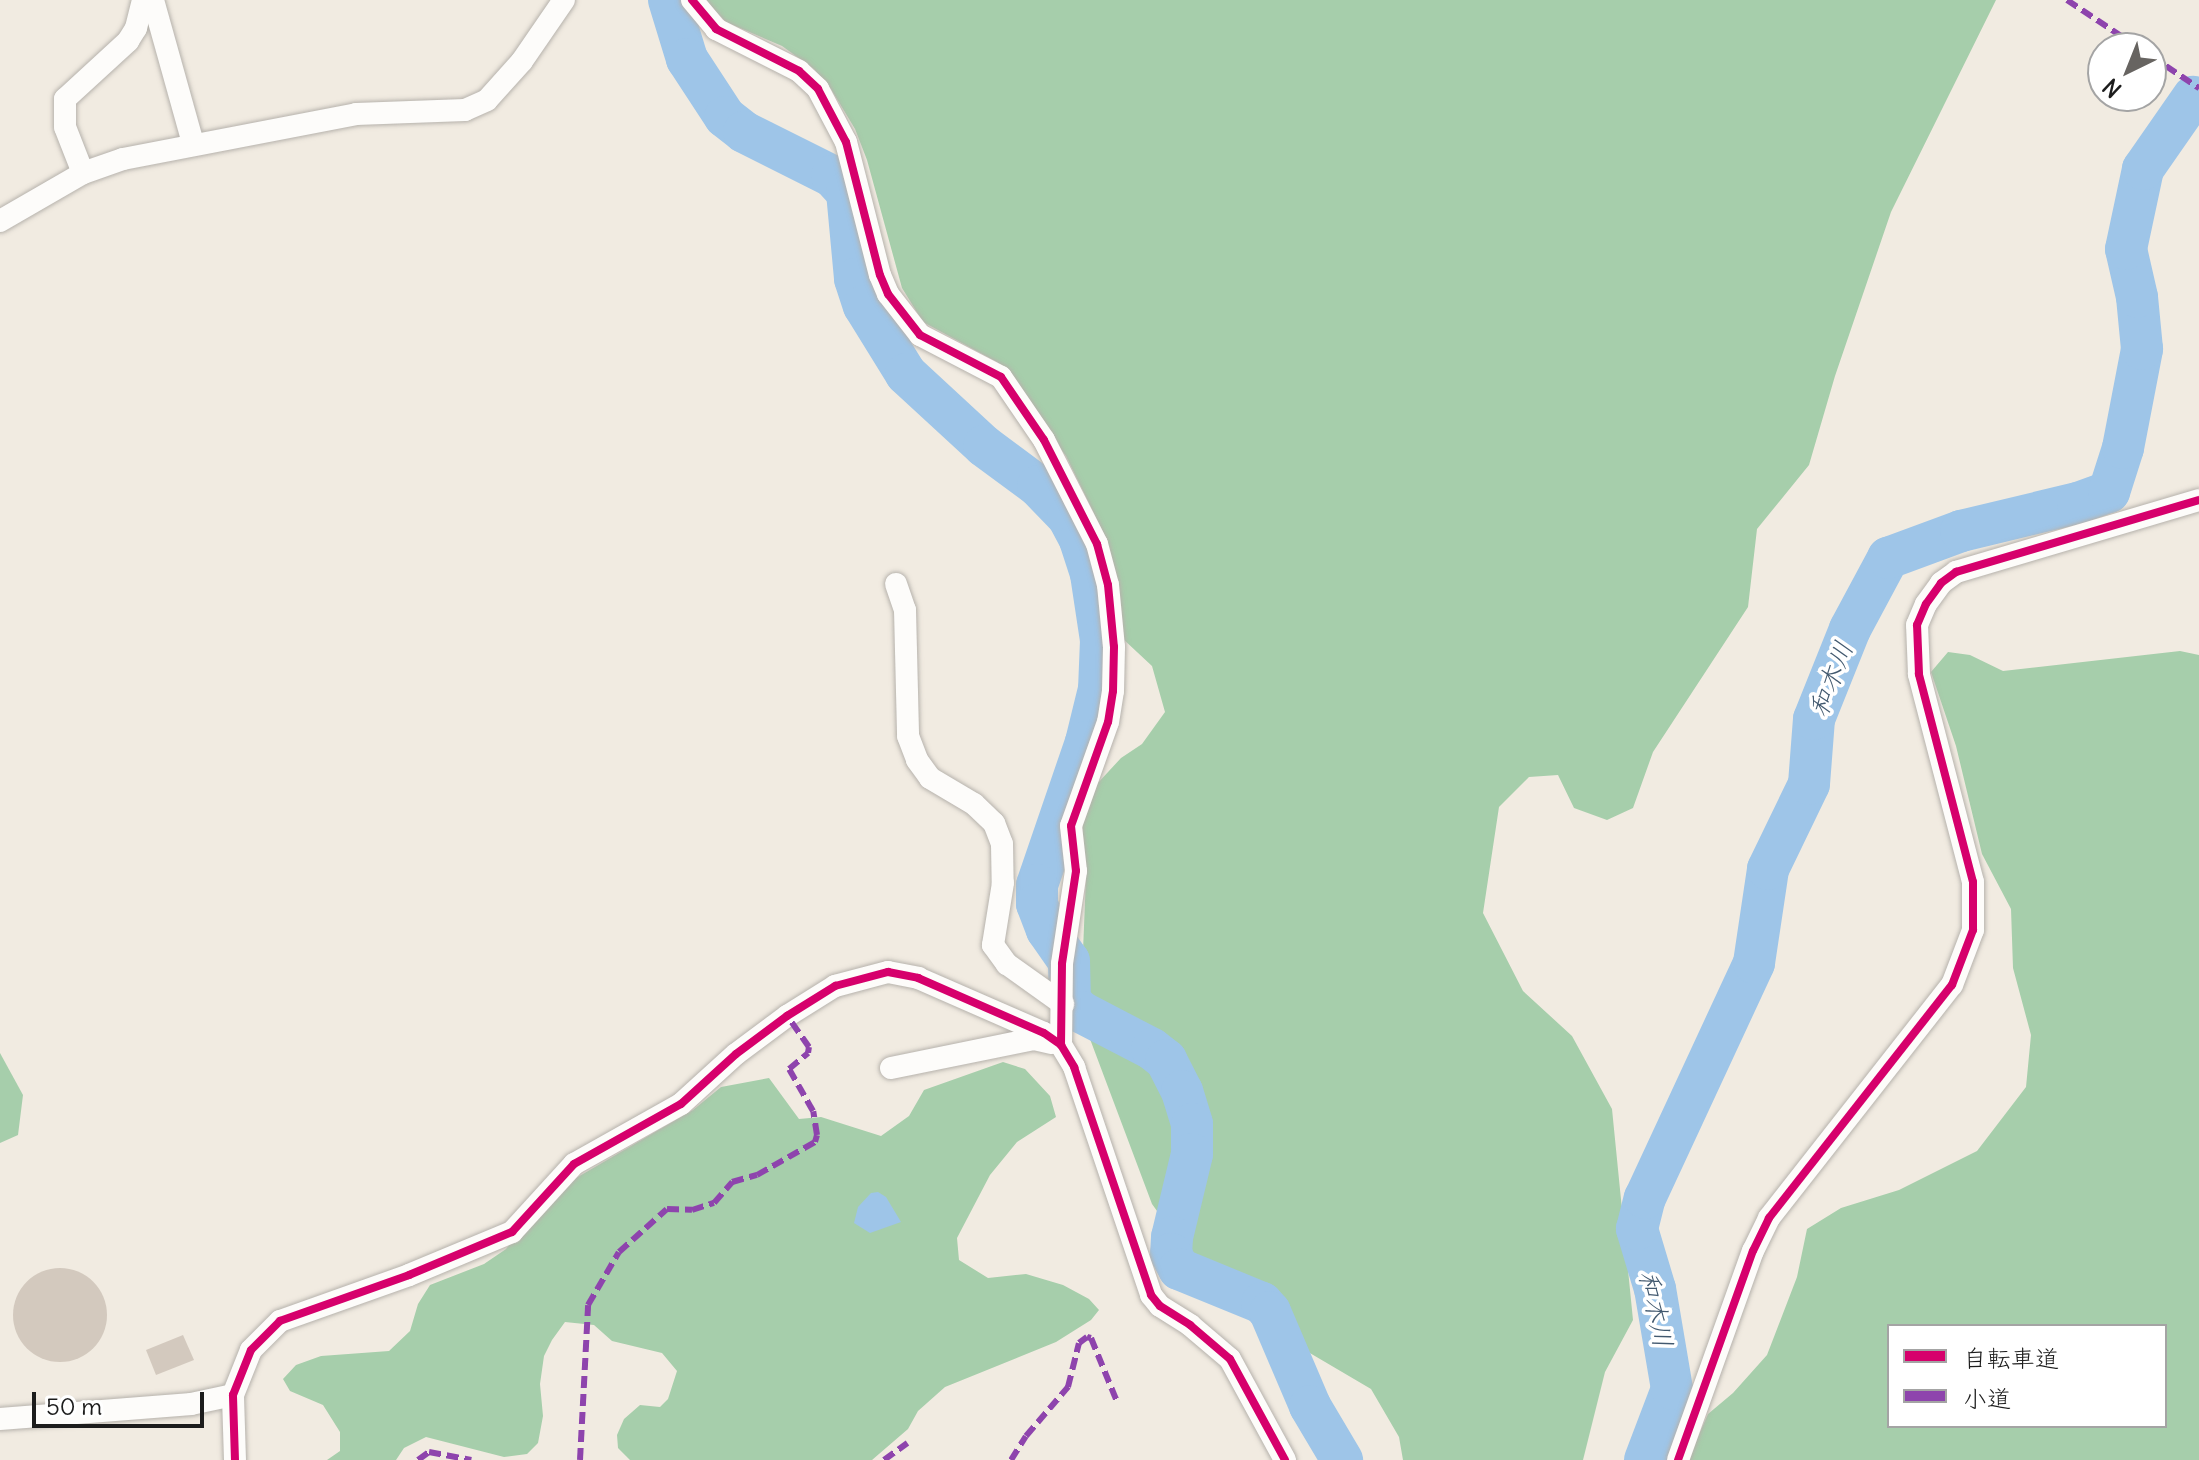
<!DOCTYPE html>
<meta charset="utf-8">
<style>
body{margin:0}
#map{position:relative;width:2199px;height:1460px;overflow:hidden;background:#f1ebe1;font-family:Delius,"Klee One",sans-serif}
div>[style]{position:absolute}
.forest>*{inset:0;background:#a6ceab}
.water>*{inset:0;background:#9ec5e8}
.river>*{height:42px;margin:-21px;padding:0 21px;transform-origin:21px;border-radius:21px;background:#9ec5e8}
.building>*{inset:0;background:#d3c9be}
.round{border-radius:50%}
.roads{filter:drop-shadow(0 0 2px #b6b2ac) drop-shadow(0 0 2px #b6b2ac)}
.minor>*{height:22px;margin:-11px;padding:0 11px;transform-origin:11px;border-radius:11px;background:#fdfcfa}
.quiet>*{height:6px;margin-top:-3px;transform-origin:0;background:repeating-linear-gradient(90deg,#8e44ad 0 12px,transparent 0 18px)}
.cycleway>*{height:8px;margin:-4px;padding:0 4px;transform-origin:4px;border-radius:4px;background:#d6006c}
span{translate:-50% -50%;white-space:nowrap;text-align:center;line-height:1.15;-webkit-text-stroke:7px #fff;paint-order:stroke}
.water-label{font-size:26px;color:#42596f;font-style:italic}
.legend{position:absolute;left:1887px;top:1324px;width:280px;height:104px;box-sizing:border-box;background:#fff;border:2px solid #a4a4a4;margin:0;padding:10px 14px;list-style:none;font-size:24px;color:#1c1c1c}
.legend li{display:flex;align-items:center;gap:16px;height:40px}
.legend b{width:40px;border:2px solid #a4a4a4}
.north{position:absolute;left:2087px;top:32px;width:80px;height:80px;box-sizing:border-box;background:#fff;border:2px solid #a4a4a4;border-radius:50%;rotate:223deg;font-size:22px;font-weight:700;line-height:32px;text-align:center;color:#1c1c1c}
.north::after{content:'';display:block;margin:auto;width:28px;height:36px;background:#676461;clip-path:polygon(50% 0,100% 100%,50% 72%,0 100%)}
.scale{position:absolute;left:32px;top:1392px;width:172px;height:36px;box-sizing:border-box;border:4px solid #1c1c1c;border-top:0;padding-left:10px;font-size:24px;line-height:28px;white-space:nowrap;color:#1c1c1c;-webkit-text-stroke:6px #fff;paint-order:stroke}
</style>
<div id="map">
<div class="forest">
<div style="clip-path:polygon(705px 0,1996px 0,1891px 212px,1835px 376px,1809px 465px,1757px 529px,1748px 607px,1653px 752px,1633px 808px,1607px 820px,1574px 808px,1558px 775px,1529px 777px,1499px 807px,1483px 913px,1523px 991px,1572px 1036px,1612px 1109px,1633px 1320px,1605px 1372px,1583px 1460px,1403px 1460px,1399px 1437px,1371px 1389px,1303px 1349px,1193px 1261px,1152px 1204px,1090px 1039px,1083px 951px,1086px 876px,1082px 822px,1096px 785px,1121px 758px,1142px 744px,1165px 712px,1152px 666px,1122px 638px,1108px 542px,1066px 456px,997px 362px,923px 322px,902px 288px,867px 160px,855px 129px,831px 89px,814px 69px,782px 46px,726px 22px)"></div>
<div style="clip-path:polygon(evenodd,2180px 651px,2199px 655px,2199px 1460px,1688px 1460px,1708px 1414px,1733px 1393px,1767px 1355px,1797px 1277px,1807px 1229px,1841px 1208px,1899px 1190px,1977px 1151px,2026px 1087px,2031px 1035px,2013px 968px,2011px 909px,1982px 854px,1956px 746px,1931px 672px,1948px 652px,1970px 655px,2003px 671px,2180px 651px,1889px 1326px,2165px 1326px,2165px 1426px,1889px 1426px,1889px 1326px)"></div>
<div style="clip-path:polygon(0 1053px,23px 1095px,18px 1135px,0 1143px)"></div>
<div style="clip-path:polygon(1003px 1062px,1025px 1069px,1050px 1096px,1056px 1117px,1017px 1142px,990px 1175px,957px 1238px,959px 1260px,988px 1278px,1026px 1274px,1063px 1285px,1089px 1299px,1099px 1310px,1091px 1320px,1056px 1342px,945px 1387px,918px 1411px,908px 1429px,872px 1460px,630px 1460px,618px 1448px,617px 1435px,624px 1419px,640px 1405px,660px 1407px,668px 1399px,677px 1371px,662px 1353px,612px 1341px,594px 1325px,565px 1322px,552px 1340px,544px 1356px,540px 1384px,543px 1416px,538px 1443px,527px 1454px,504px 1457px,426px 1437px,404px 1448px,396px 1460px,327px 1460px,340px 1451px,340px 1432px,323px 1405px,290px 1391px,283px 1379px,296px 1365px,321px 1356px,389px 1351px,410px 1331px,418px 1304px,430px 1285px,484px 1264px,506px 1249px,521px 1229px,576px 1178px,693px 1110px,721px 1087px,769px 1078px,799px 1119px,821px 1117px,881px 1136px,909px 1116px,924px 1090px)"></div>
</div>
<div class="water">
<div style="clip-path:polygon(878px 1192px,886px 1197px,901px 1222px,870px 1233px,854px 1223px,858px 1207px,871px 1193px)"></div>
</div>
<div class="river">
<div style="left:669px;top:0;width:62px;rotate:73deg"></div>
<div style="left:687px;top:59px;width:69px;rotate:56.8deg"></div>
<div style="left:725px;top:117px;width:24px;rotate:38deg"></div>
<div style="left:744px;top:132px;width:98px;rotate:26.6deg"></div>
<div style="left:832px;top:176px;width:22px;rotate:47deg"></div>
<div style="left:847px;top:192px;width:87px;rotate:84.7deg"></div>
<div style="left:855px;top:279px;width:28px;rotate:72deg"></div>
<div style="left:864px;top:306px;width:80px;rotate:58.3deg"></div>
<div style="left:906px;top:374px;width:106px;rotate:42.7deg"></div>
<div style="left:984px;top:446px;width:67px;rotate:36.5deg"></div>
<div style="left:1038px;top:486px;width:43px;rotate:45.9deg"></div>
<div style="left:1068px;top:517px;width:26px;rotate:62deg"></div>
<div style="left:1080px;top:540px;width:36px;rotate:72deg"></div>
<div style="left:1091px;top:574px;width:67px;rotate:81.4deg"></div>
<div style="left:1101px;top:640px;width:49px;rotate:92.3deg"></div>
<div style="left:1099px;top:689px;width:55px;rotate:103.8deg"></div>
<div style="left:1086px;top:742px;width:151px;rotate:108.9deg"></div>
<div style="left:1037px;top:885px;width:19px;rotate:90deg"></div>
<div style="left:1037px;top:904px;width:28px;rotate:69deg"></div>
<div style="left:1047px;top:930px;width:38px;rotate:55deg"></div>
<div style="left:1069px;top:961px;width:40px;rotate:88.6deg"></div>
<div style="left:1070px;top:1001px;width:16px;rotate:45deg"></div>
<div style="left:1081px;top:1012px;width:80px;rotate:27.5deg"></div>
<div style="left:1152px;top:1049px;width:18px;rotate:38deg"></div>
<div style="left:1166px;top:1060px;width:35px;rotate:63deg"></div>
<div style="left:1182px;top:1091px;width:34px;rotate:73deg"></div>
<div style="left:1192px;top:1124px;width:30px;rotate:90deg"></div>
<div style="left:1192px;top:1154px;width:85px;rotate:103.5deg"></div>
<div style="left:1172px;top:1237px;width:17px;rotate:93deg"></div>
<div style="left:1171px;top:1254px;width:17px;rotate:62deg"></div>
<div style="left:1179px;top:1269px;width:90px;rotate:22.3deg"></div>
<div style="left:1262px;top:1303px;width:12px;rotate:48deg"></div>
<div style="left:1270px;top:1312px;width:102px;rotate:66.9deg"></div>
<div style="left:1310px;top:1406px;width:63px;rotate:59.3deg"></div>
<div style="left:1645px;top:1460px;width:76px;rotate:-69.2deg"></div>
<div style="left:1672px;top:1389px;width:101px;rotate:-99.6deg"></div>
<div style="left:1655px;top:1289px;width:63px;rotate:-106.7deg"></div>
<div style="left:1637px;top:1229px;width:32px;rotate:-76deg"></div>
<div style="left:1645px;top:1198px;width:259px;rotate:-65.1deg"></div>
<div style="left:1754px;top:963px;width:95px;rotate:-81.5deg"></div>
<div style="left:1768px;top:869px;width:94px;rotate:-64.2deg"></div>
<div style="left:1809px;top:784px;width:65px;rotate:-85.6deg"></div>
<div style="left:1814px;top:719px;width:97px;rotate:-68.2deg"></div>
<div style="left:1850px;top:629px;width:81px;rotate:-61.8deg"></div>
<div style="left:1888px;top:558px;width:78px;rotate:-20.3deg"></div>
<div style="left:1961px;top:531px;width:120px;rotate:-13.5deg"></div>
<div style="left:2078px;top:503px;width:33px;rotate:-20deg"></div>
<div style="left:2109px;top:492px;width:46px;rotate:-72.3deg"></div>
<div style="left:2123px;top:448px;width:101px;rotate:-79.1deg"></div>
<div style="left:2142px;top:349px;width:52px;rotate:-95.5deg"></div>
<div style="left:2137px;top:297px;width:49px;rotate:-102.9deg"></div>
<div style="left:2126px;top:249px;width:82px;rotate:-78deg"></div>
<div style="left:2143px;top:169px;width:88px;rotate:-55.2deg"></div>
</div>
<div class="building">
<div class="round" style="left:13px;top:1268px;width:94px;height:94px"></div>
<div style="clip-path:polygon(183px 1335px,194px 1360px,156px 1375px,146px 1350px)"></div>
</div>
<div class="roads">
<div class="minor">
<div style="left:153px;top:0;width:148px;rotate:74.4deg"></div>
<div style="left:692px;top:0;width:38px;rotate:50deg"></div>
<div style="left:716px;top:29px;width:93px;rotate:26.8deg"></div>
<div style="left:799px;top:71px;width:26px;rotate:43deg"></div>
<div style="left:818px;top:89px;width:60px;rotate:62.2deg"></div>
<div style="left:846px;top:142px;width:137px;rotate:75.7deg"></div>
<div style="left:880px;top:275px;width:21px;rotate:67deg"></div>
<div style="left:888px;top:294px;width:52px;rotate:52deg"></div>
<div style="left:920px;top:335px;width:91px;rotate:27.4deg"></div>
<div style="left:1001px;top:377px;width:76px;rotate:55.7deg"></div>
<div style="left:1044px;top:440px;width:117px;rotate:63deg"></div>
<div style="left:1097px;top:544px;width:42px;rotate:75deg"></div>
<div style="left:1108px;top:585px;width:62px;rotate:84.5deg"></div>
<div style="left:1114px;top:647px;width:44px;rotate:91.3deg"></div>
<div style="left:1113px;top:691px;width:31px;rotate:99deg"></div>
<div style="left:1108px;top:722px;width:110px;rotate:109.6deg"></div>
<div style="left:1071px;top:826px;width:45px;rotate:83.7deg"></div>
<div style="left:1076px;top:871px;width:94px;rotate:98.6deg"></div>
<div style="left:1062px;top:964px;width:81px;rotate:90.7deg"></div>
<div style="left:83px;top:173px;width:49px;rotate:-111.4deg"></div>
<div style="left:65px;top:127px;width:28px;rotate:-90deg"></div>
<div style="left:65px;top:99px;width:86px;rotate:-42.6deg"></div>
<div style="left:128px;top:41px;width:15px;rotate:-58deg"></div>
<div style="left:136px;top:28px;width:29px;rotate:-76deg"></div>
<div style="left:0;top:221px;width:96px;rotate:-30deg"></div>
<div style="left:83px;top:173px;width:42px;rotate:-19.3deg"></div>
<div style="left:123px;top:159px;width:237px;rotate:-10.9deg"></div>
<div style="left:356px;top:114px;width:109px;rotate:-2.1deg"></div>
<div style="left:465px;top:110px;width:24px;rotate:-24deg"></div>
<div style="left:487px;top:100px;width:52px;rotate:-48.1deg"></div>
<div style="left:522px;top:61px;width:74px;rotate:-55.5deg"></div>
<div style="left:896px;top:584px;width:28px;rotate:71deg"></div>
<div style="left:905px;top:610px;width:126px;rotate:88.6deg"></div>
<div style="left:908px;top:736px;width:26px;rotate:69deg"></div>
<div style="left:917px;top:760px;width:22px;rotate:54deg"></div>
<div style="left:930px;top:778px;width:51px;rotate:30.6deg"></div>
<div style="left:974px;top:804px;width:28px;rotate:44deg"></div>
<div style="left:994px;top:823px;width:22px;rotate:69deg"></div>
<div style="left:1002px;top:844px;width:39px;rotate:89deg"></div>
<div style="left:1003px;top:883px;width:63px;rotate:99.2deg"></div>
<div style="left:993px;top:945px;width:24px;rotate:54deg"></div>
<div style="left:1007px;top:964px;width:69px;rotate:35.5deg"></div>
<div style="left:891px;top:1068px;width:146px;rotate:-11.5deg"></div>
<div style="left:1034px;top:1039px;width:18px;rotate:13deg"></div>
<div style="left:0;top:1419px;width:192px;rotate:-4.5deg"></div>
<div style="left:191px;top:1404px;width:43px;rotate:-12.1deg"></div>
<div style="left:235px;top:1460px;width:65px;rotate:-91.8deg"></div>
<div style="left:233px;top:1395px;width:48px;rotate:-68.2deg"></div>
<div style="left:251px;top:1350px;width:41px;rotate:-45deg"></div>
<div style="left:280px;top:1321px;width:137px;rotate:-19.6deg"></div>
<div style="left:409px;top:1275px;width:112px;rotate:-22.7deg"></div>
<div style="left:512px;top:1232px;width:92px;rotate:-47.6deg"></div>
<div style="left:574px;top:1164px;width:123px;rotate:-29.3deg"></div>
<div style="left:681px;top:1104px;width:74px;rotate:-42.3deg"></div>
<div style="left:736px;top:1054px;width:64px;rotate:-36.7deg"></div>
<div style="left:787px;top:1016px;width:57px;rotate:-32deg"></div>
<div style="left:835px;top:986px;width:55px;rotate:-14.8deg"></div>
<div style="left:888px;top:972px;width:31px;rotate:11deg"></div>
<div style="left:918px;top:978px;width:137px;rotate:23.6deg"></div>
<div style="left:1044px;top:1033px;width:21px;rotate:35deg"></div>
<div style="left:1061px;top:1045px;width:26px;rotate:59deg"></div>
<div style="left:1074px;top:1067px;width:241px;rotate:71.3deg"></div>
<div style="left:1151px;top:1295px;width:14px;rotate:51deg"></div>
<div style="left:1160px;top:1306px;width:36px;rotate:32deg"></div>
<div style="left:1190px;top:1325px;width:52px;rotate:40.4deg"></div>
<div style="left:1230px;top:1359px;width:115px;rotate:61.4deg"></div>
<div style="left:1678px;top:1460px;width:222px;rotate:-70.3deg"></div>
<div style="left:1753px;top:1251px;width:37px;rotate:-64deg"></div>
<div style="left:1769px;top:1218px;width:296px;rotate:-51.9deg"></div>
<div style="left:1952px;top:985px;width:59px;rotate:-69.1deg"></div>
<div style="left:1973px;top:930px;width:48px;rotate:-90deg"></div>
<div style="left:1973px;top:882px;width:215px;rotate:-104.6deg"></div>
<div style="left:1919px;top:674px;width:49px;rotate:-92.3deg"></div>
<div style="left:1917px;top:625px;width:23px;rotate:-67deg"></div>
<div style="left:1926px;top:604px;width:26px;rotate:-54deg"></div>
<div style="left:1941px;top:583px;width:19px;rotate:-36deg"></div>
<div style="left:1956px;top:572px;width:253px;rotate:-16.5deg"></div>
</div>
</div>
<div class="quiet">
<div style="left:2067px;top:0;width:87px;rotate:33.7deg"></div>
<div style="left:2151px;top:56px;width:58px;rotate:33.7deg"></div>
<div style="left:418px;top:1460px;width:14px;rotate:-36deg"></div>
<div style="left:429px;top:1452px;width:43px;rotate:10.8deg"></div>
<div style="left:580px;top:1460px;width:155px;rotate:-87deg"></div>
<div style="left:588px;top:1305px;width:61px;rotate:-59.7deg"></div>
<div style="left:619px;top:1252px;width:64px;rotate:-41.9deg"></div>
<div style="left:667px;top:1209px;width:25px;rotate:2deg"></div>
<div style="left:692px;top:1210px;width:23px;rotate:-18deg"></div>
<div style="left:714px;top:1203px;width:28px;rotate:-49deg"></div>
<div style="left:732px;top:1182px;width:26px;rotate:-16deg"></div>
<div style="left:757px;top:1175px;width:67px;rotate:-29.6deg"></div>
<div style="left:815px;top:1142px;width:7px;rotate:-74deg"></div>
<div style="left:817px;top:1135px;width:24px;rotate:-99deg"></div>
<div style="left:813px;top:1111px;width:48px;rotate:-119.7deg"></div>
<div style="left:789px;top:1069px;width:25px;rotate:-40deg"></div>
<div style="left:808px;top:1053px;width:6px;rotate:-81deg"></div>
<div style="left:809px;top:1047px;width:38px;rotate:-125deg"></div>
<div style="left:884px;top:1460px;width:29px;rotate:-36deg"></div>
<div style="left:1011px;top:1460px;width:28px;rotate:-58deg"></div>
<div style="left:1026px;top:1436px;width:65px;rotate:-49.4deg"></div>
<div style="left:1068px;top:1387px;width:45px;rotate:-76deg"></div>
<div style="left:1079px;top:1343px;width:10px;rotate:-37deg"></div>
<div style="left:1087px;top:1337px;width:4px;rotate:14deg"></div>
<div style="left:1091px;top:1338px;width:71px;rotate:67.8deg"></div>
</div>
<div class="cycleway">
<div style="left:692px;top:0;width:38px;rotate:50deg"></div>
<div style="left:716px;top:29px;width:93px;rotate:26.8deg"></div>
<div style="left:799px;top:71px;width:26px;rotate:43deg"></div>
<div style="left:818px;top:89px;width:60px;rotate:62.2deg"></div>
<div style="left:846px;top:142px;width:137px;rotate:75.7deg"></div>
<div style="left:880px;top:275px;width:21px;rotate:67deg"></div>
<div style="left:888px;top:294px;width:52px;rotate:52deg"></div>
<div style="left:920px;top:335px;width:91px;rotate:27.4deg"></div>
<div style="left:1001px;top:377px;width:76px;rotate:55.7deg"></div>
<div style="left:1044px;top:440px;width:117px;rotate:63deg"></div>
<div style="left:1097px;top:544px;width:42px;rotate:75deg"></div>
<div style="left:1108px;top:585px;width:62px;rotate:84.5deg"></div>
<div style="left:1114px;top:647px;width:44px;rotate:91.3deg"></div>
<div style="left:1113px;top:691px;width:31px;rotate:99deg"></div>
<div style="left:1108px;top:722px;width:110px;rotate:109.6deg"></div>
<div style="left:1071px;top:826px;width:45px;rotate:83.7deg"></div>
<div style="left:1076px;top:871px;width:94px;rotate:98.6deg"></div>
<div style="left:1062px;top:964px;width:81px;rotate:90.7deg"></div>
<div style="left:235px;top:1460px;width:65px;rotate:-91.8deg"></div>
<div style="left:233px;top:1395px;width:48px;rotate:-68.2deg"></div>
<div style="left:251px;top:1350px;width:41px;rotate:-45deg"></div>
<div style="left:280px;top:1321px;width:137px;rotate:-19.6deg"></div>
<div style="left:409px;top:1275px;width:112px;rotate:-22.7deg"></div>
<div style="left:512px;top:1232px;width:92px;rotate:-47.6deg"></div>
<div style="left:574px;top:1164px;width:123px;rotate:-29.3deg"></div>
<div style="left:681px;top:1104px;width:74px;rotate:-42.3deg"></div>
<div style="left:736px;top:1054px;width:64px;rotate:-36.7deg"></div>
<div style="left:787px;top:1016px;width:57px;rotate:-32deg"></div>
<div style="left:835px;top:986px;width:55px;rotate:-14.8deg"></div>
<div style="left:888px;top:972px;width:31px;rotate:11deg"></div>
<div style="left:918px;top:978px;width:137px;rotate:23.6deg"></div>
<div style="left:1044px;top:1033px;width:21px;rotate:35deg"></div>
<div style="left:1061px;top:1045px;width:26px;rotate:59deg"></div>
<div style="left:1074px;top:1067px;width:241px;rotate:71.3deg"></div>
<div style="left:1151px;top:1295px;width:14px;rotate:51deg"></div>
<div style="left:1160px;top:1306px;width:36px;rotate:32deg"></div>
<div style="left:1190px;top:1325px;width:52px;rotate:40.4deg"></div>
<div style="left:1230px;top:1359px;width:115px;rotate:61.4deg"></div>
<div style="left:1678px;top:1460px;width:222px;rotate:-70.3deg"></div>
<div style="left:1753px;top:1251px;width:37px;rotate:-64deg"></div>
<div style="left:1769px;top:1218px;width:296px;rotate:-51.9deg"></div>
<div style="left:1952px;top:985px;width:59px;rotate:-69.1deg"></div>
<div style="left:1973px;top:930px;width:48px;rotate:-90deg"></div>
<div style="left:1973px;top:882px;width:215px;rotate:-104.6deg"></div>
<div style="left:1919px;top:674px;width:49px;rotate:-92.3deg"></div>
<div style="left:1917px;top:625px;width:23px;rotate:-67deg"></div>
<div style="left:1926px;top:604px;width:26px;rotate:-54deg"></div>
<div style="left:1941px;top:583px;width:19px;rotate:-36deg"></div>
<div style="left:1956px;top:572px;width:253px;rotate:-16.5deg"></div>
</div>
<div class="water-label">
<span style="left:1831px;top:679px;rotate:-69deg">和木川</span>
<span style="left:1656px;top:1309px;rotate:78deg">和木川</span>
</div>
<ul class="legend">
<li><b style="height:10px;background:#d6006c"></b>自転車道</li>
<li><b style="height:10px;background:#8e44ad"></b>小道</li>
</ul>
<div class="north">N</div>
<div class="scale">50 m</div>
</div>
